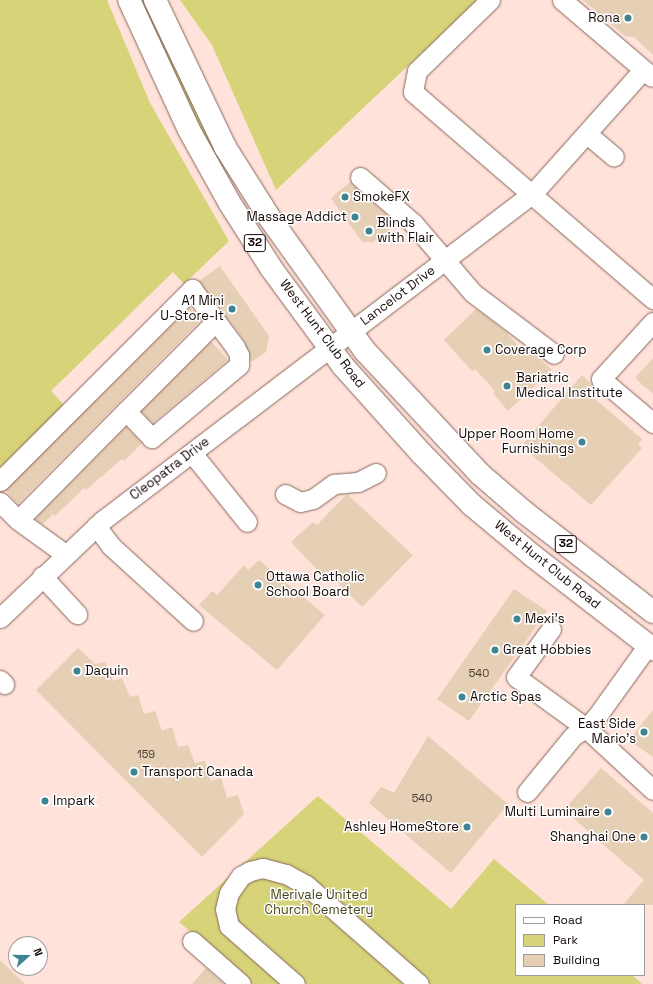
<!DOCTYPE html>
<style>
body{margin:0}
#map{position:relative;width:653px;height:984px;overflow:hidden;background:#ffe2d9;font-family:"Space Grotesk",sans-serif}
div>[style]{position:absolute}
.green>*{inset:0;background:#d6d378}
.building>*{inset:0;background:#e5cfb5}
.roads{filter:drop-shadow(0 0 1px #86675e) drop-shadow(0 0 1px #86675e)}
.minor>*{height:19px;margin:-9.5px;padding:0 9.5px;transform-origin:9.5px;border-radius:9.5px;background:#fff}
.major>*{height:22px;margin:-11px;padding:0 11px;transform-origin:11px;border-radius:11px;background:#fff}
.dots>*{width:11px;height:11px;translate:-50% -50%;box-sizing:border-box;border:2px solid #fff;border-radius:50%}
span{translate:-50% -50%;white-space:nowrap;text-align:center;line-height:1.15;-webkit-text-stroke:3px #fff;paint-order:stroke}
.number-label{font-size:11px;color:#483a31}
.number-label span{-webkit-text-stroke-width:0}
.shield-label span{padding:1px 3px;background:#fff;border:1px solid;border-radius:3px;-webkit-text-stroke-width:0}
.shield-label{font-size:12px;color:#130805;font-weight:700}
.poi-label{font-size:13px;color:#130805}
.right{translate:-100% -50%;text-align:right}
.left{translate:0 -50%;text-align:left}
.street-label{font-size:13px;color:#130805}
.park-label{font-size:13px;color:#45441c}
.legend{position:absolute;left:515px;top:904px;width:130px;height:72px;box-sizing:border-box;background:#fff;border:1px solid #a19c9b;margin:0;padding:5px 7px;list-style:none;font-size:12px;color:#130805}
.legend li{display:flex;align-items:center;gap:8px;height:20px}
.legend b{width:20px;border:1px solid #a19c9b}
.north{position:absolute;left:8px;top:936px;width:40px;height:40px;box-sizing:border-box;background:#fff;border:1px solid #a19c9b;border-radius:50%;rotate:69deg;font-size:11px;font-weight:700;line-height:16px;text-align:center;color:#130805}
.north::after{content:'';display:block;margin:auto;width:14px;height:18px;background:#3f8591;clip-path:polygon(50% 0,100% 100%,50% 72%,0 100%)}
</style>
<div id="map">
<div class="green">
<div style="clip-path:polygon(0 0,107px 0,150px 103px,229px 241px,184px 284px,173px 272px,51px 391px,64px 405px,0 468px)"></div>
<div style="clip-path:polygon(138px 0,146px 0,227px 171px,207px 143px)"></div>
<div style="clip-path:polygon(180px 0,478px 0,276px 190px,212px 45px)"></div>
<div style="clip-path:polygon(318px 796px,451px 909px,494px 859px,549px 905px,516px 905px,516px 975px,632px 975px,642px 984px,251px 984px,179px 922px)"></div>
</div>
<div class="building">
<div style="clip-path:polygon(583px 0,653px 0,653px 55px,634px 37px,625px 36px)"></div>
<div style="clip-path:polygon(350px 182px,397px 224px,373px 242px,362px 242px,331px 198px)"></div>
<div style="clip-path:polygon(220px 266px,269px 336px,266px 352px,251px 362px,244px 340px,199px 281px)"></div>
<div style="clip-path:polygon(190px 307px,201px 320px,18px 504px,5px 490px)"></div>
<div style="clip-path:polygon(476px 309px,505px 331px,525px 353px,529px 349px,552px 370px,508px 411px,493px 393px,495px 391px,475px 369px,472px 371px,444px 340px)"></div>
<div style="clip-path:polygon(211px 341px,228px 360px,153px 423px,141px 411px)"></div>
<div style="clip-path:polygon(653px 358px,653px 394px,635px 378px)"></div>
<div style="clip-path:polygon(582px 375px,594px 387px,588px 393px,642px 439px,638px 444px,642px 448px,591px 505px,521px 446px)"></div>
<div style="clip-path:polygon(126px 427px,142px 443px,124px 461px,122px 459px,86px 490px,84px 488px,55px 516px,53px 514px,43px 524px,40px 523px,36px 518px)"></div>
<div style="clip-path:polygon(347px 494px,413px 555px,362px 607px,326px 571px,322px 575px,291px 542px,313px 522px,317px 525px)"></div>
<div style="clip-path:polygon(259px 560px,325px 615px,277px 670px,199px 605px,212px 591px,217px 595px,244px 565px,248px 570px)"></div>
<div style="clip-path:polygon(514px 589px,547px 611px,469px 721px,437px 699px)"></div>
<div style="clip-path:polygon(78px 648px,95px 664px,105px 662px,113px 681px,122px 678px,130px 697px,138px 695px,144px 714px,155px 711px,162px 731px,172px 727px,178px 747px,188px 745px,195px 763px,205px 761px,211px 781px,221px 778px,227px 798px,238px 795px,244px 814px,202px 857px,36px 690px)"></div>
<div style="clip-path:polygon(653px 710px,653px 757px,629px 740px)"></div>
<div style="clip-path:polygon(428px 736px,508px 804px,451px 873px,369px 803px,381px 787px,394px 793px)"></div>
<div style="clip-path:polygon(601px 768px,653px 813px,653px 905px,623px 905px,644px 880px,564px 810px)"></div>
<div style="clip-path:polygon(0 960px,25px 984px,0 984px)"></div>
<div style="clip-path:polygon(206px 968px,224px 984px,192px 984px)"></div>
</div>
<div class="roads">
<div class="minor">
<div style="left:490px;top:0;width:102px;rotate:135.8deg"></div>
<div style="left:417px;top:71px;width:21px;rotate:101deg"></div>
<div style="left:413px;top:92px;width:317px;rotate:40.8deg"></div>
<div style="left:562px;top:0;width:118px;rotate:40.5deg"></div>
<div style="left:587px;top:134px;width:35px;rotate:40deg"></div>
<div style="left:360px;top:177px;width:70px;rotate:41deg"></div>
<div style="left:413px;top:223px;width:92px;rotate:49.4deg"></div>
<div style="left:473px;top:293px;width:101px;rotate:37deg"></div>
<div style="left:653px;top:322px;width:77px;rotate:132.4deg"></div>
<div style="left:601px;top:379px;width:68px;rotate:40.2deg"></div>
<div style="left:126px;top:411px;width:127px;rotate:-45deg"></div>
<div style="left:192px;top:453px;width:88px;rotate:51.4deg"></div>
<div style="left:0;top:481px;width:272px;rotate:-45deg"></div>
<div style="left:192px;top:289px;width:72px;rotate:53.4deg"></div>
<div style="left:235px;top:347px;width:9px;rotate:63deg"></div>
<div style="left:239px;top:355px;width:10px;rotate:90deg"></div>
<div style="left:239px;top:365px;width:114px;rotate:140deg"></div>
<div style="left:152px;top:438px;width:37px;rotate:-134deg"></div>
<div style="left:126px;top:411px;width:153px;rotate:134.7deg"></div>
<div style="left:285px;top:494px;width:17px;rotate:28deg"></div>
<div style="left:300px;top:502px;width:13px;rotate:-13deg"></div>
<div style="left:313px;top:499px;width:26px;rotate:-36deg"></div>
<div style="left:334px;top:484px;width:24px;rotate:-5deg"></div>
<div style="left:358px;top:482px;width:20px;rotate:-27deg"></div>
<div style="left:0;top:502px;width:25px;rotate:45deg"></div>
<div style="left:18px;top:520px;width:58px;rotate:35.9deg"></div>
<div style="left:96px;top:526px;width:25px;rotate:53deg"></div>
<div style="left:111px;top:546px;width:111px;rotate:42.4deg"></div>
<div style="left:42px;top:576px;width:52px;rotate:47.4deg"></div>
<div style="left:0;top:618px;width:142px;rotate:-43.6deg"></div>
<div style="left:103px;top:520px;width:540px;rotate:-37.25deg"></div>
<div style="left:533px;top:193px;width:165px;rotate:-48.2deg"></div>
<div style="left:551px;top:629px;width:59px;rotate:126.1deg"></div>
<div style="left:516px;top:677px;width:87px;rotate:36.1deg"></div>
<div style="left:586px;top:728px;width:91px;rotate:42.8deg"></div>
<div style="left:0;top:680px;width:6px;rotate:45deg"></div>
<div style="left:527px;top:792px;width:72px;rotate:-50.6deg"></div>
<div style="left:573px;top:736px;width:15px;rotate:-32deg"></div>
<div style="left:586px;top:728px;width:16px;rotate:-47deg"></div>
<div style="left:597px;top:716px;width:87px;rotate:-54.3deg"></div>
<div style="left:192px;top:941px;width:65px;rotate:41.3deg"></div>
<div style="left:295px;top:984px;width:88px;rotate:-138.7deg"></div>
<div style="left:229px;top:926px;width:17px;rotate:-103deg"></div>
<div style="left:225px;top:909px;width:16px;rotate:-76deg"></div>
<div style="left:229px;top:893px;width:21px;rotate:-55deg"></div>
<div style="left:241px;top:876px;width:10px;rotate:-29deg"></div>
<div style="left:250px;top:871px;width:13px;rotate:-13deg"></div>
<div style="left:263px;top:868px;width:24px;rotate:15deg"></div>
<div style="left:286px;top:874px;width:23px;rotate:29deg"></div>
<div style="left:306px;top:885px;width:150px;rotate:41.2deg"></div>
</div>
<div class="major">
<div style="left:129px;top:0;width:143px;rotate:65.2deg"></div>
<div style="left:189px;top:130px;width:82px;rotate:60.9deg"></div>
<div style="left:229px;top:202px;width:78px;rotate:57.5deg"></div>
<div style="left:271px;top:268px;width:122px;rotate:53.7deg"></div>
<div style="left:343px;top:366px;width:118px;rotate:48.1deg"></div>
<div style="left:422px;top:454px;width:71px;rotate:45.6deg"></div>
<div style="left:472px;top:505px;width:80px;rotate:39.9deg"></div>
<div style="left:533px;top:556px;width:152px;rotate:37.8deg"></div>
<div style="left:155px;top:0;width:163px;rotate:64.5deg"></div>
<div style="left:225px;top:147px;width:83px;rotate:57.8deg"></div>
<div style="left:269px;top:217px;width:165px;rotate:54.4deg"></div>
<div style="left:365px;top:351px;width:168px;rotate:46.9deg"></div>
<div style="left:480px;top:474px;width:58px;rotate:40.8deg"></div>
<div style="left:524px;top:512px;width:163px;rotate:37.8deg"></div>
</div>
</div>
<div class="dots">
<div style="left:628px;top:18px;background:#3f8591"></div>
<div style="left:345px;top:197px;background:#3f8591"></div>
<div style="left:355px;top:217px;background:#3f8591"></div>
<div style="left:369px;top:231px;background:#3f8591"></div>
<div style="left:232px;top:309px;background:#3f8591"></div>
<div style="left:487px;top:350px;background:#3f8591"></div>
<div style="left:507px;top:386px;background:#3f8591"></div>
<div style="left:582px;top:442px;background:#3f8591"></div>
<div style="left:258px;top:585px;background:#3f8591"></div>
<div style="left:517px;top:619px;background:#3f8591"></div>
<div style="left:495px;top:650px;background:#3f8591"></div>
<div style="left:77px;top:671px;background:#3f8591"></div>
<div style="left:462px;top:697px;background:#3f8591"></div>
<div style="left:644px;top:732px;background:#3f8591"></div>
<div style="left:134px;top:772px;background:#3f8591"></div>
<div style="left:45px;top:801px;background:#3f8591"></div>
<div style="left:608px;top:812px;background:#3f8591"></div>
<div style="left:467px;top:827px;background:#3f8591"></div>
<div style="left:644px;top:837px;background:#3f8591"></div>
</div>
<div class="number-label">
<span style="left:479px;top:673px">540</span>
<span style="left:146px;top:754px">159</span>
<span style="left:422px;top:798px">540</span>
</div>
<div class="shield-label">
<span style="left:255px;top:243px">32</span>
<span style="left:566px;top:544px">32</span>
</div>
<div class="poi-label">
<span class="right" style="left:620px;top:18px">Rona</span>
<span class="left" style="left:353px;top:197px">SmokeFX</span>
<span class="right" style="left:347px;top:217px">Massage Addict</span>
<span class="left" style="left:377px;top:231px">Blinds<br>with Flair</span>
<span class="right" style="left:224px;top:309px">A1 Mini<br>U-Store-It</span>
<span class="left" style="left:495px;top:350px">Coverage Corp</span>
<span class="left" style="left:516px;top:386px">Bariatric<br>Medical Institute</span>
<span class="right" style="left:574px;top:442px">Upper Room Home<br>Furnishings</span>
<span class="left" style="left:266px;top:585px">Ottawa Catholic<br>School Board</span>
<span class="left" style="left:525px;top:619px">Mexi's</span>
<span class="left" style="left:503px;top:650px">Great Hobbies</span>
<span class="left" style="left:85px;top:671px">Daquin</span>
<span class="left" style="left:470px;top:697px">Arctic Spas</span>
<span class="right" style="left:636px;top:732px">East Side<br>Mario's</span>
<span class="left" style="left:142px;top:772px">Transport Canada</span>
<span class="left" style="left:53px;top:801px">Impark</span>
<span class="right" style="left:600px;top:812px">Multi Luminaire</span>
<span class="right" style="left:459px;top:827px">Ashley HomeStore</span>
<span class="right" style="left:636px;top:837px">Shanghai One</span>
</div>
<div class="street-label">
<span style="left:398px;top:296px;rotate:-37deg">Lancelot Drive</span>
<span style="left:322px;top:334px;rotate:53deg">West Hunt Club Road</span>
<span style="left:170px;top:469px;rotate:-37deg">Cleopatra Drive</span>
<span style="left:547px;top:565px;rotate:39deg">West Hunt Club Road</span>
</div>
<div class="park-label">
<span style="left:319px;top:903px">Merivale United<br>Church Cemetery</span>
</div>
<ul class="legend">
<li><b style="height:5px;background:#fff"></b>Road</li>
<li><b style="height:11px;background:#d6d378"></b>Park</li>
<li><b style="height:11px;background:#e5cfb5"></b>Building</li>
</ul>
<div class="north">N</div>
</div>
